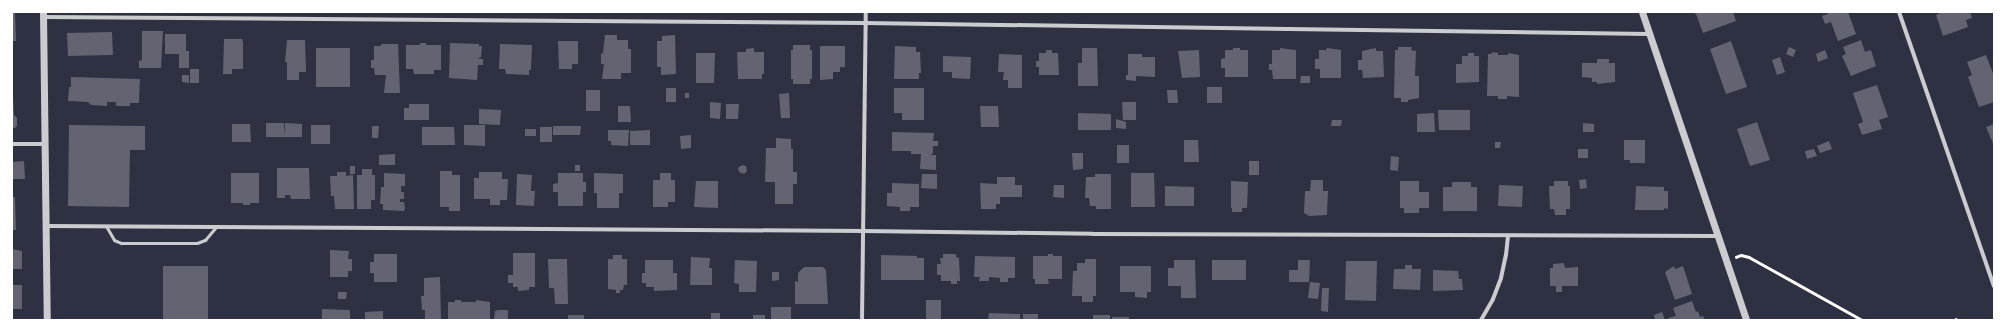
<!DOCTYPE html>
<style>
body{margin:0}
#map{position:relative;width:2006px;height:332px;overflow:hidden;background:#2d3142;font-family:"Alegreya Sans",sans-serif}
div>[style]{position:absolute}
.building>*{inset:0;background:#626471}
.path>*{height:2.5px;margin:-1.25px;padding:0 1.25px;transform-origin:1.25px;border-radius:1.25px;background:#fff}
.service>*{height:3px;margin:-1.5px;padding:0 1.5px;transform-origin:1.5px;border-radius:1.5px;background:#caccd0}
.minor>*{height:4px;margin:-2px;padding:0 2px;transform-origin:2px;border-radius:2px;background:#caccd0}
.tertiary>*{height:7px;margin:-3.5px;padding:0 3.5px;transform-origin:3.5px;border-radius:3.5px;background:#caccd0}
span{translate:-50% -50%;white-space:nowrap;text-align:center;line-height:1.15;-webkit-text-stroke:3px #fff;paint-order:stroke}
.frame{position:absolute;inset:0;border:13px solid #fff;pointer-events:none}
</style>
<div id="map">
<div class="building">
<div style="clip-path:polygon(12px 12px,15px 12px,16px 41px,12px 41px)"></div>
<div style="clip-path:polygon(1694px 12px,1733px 12px,1736px 21px,1703px 33px,1696px 14px,1695px 14px)"></div>
<div style="clip-path:polygon(1828px 12px,1848px 12px,1856px 34px,1838px 41px,1831px 22px,1825px 24px,1822px 16px,1828px 14px)"></div>
<div style="clip-path:polygon(1942px 12px,1970px 12px,1972px 18px,1966px 20px,1968px 27px,1943px 36px,1936px 15px)"></div>
<div style="clip-path:polygon(142px 31px,163px 31px,161px 68px,139px 68px,139px 61px,142px 60px)"></div>
<div style="clip-path:polygon(112px 32px,113px 55px,68px 56px,67px 33px)"></div>
<div style="clip-path:polygon(165px 34px,186px 34px,186px 51px,189px 51px,189px 68px,179px 68px,179px 54px,165px 54px)"></div>
<div style="clip-path:polygon(605px 35px,617px 35px,617px 40px,628px 40px,628px 49px,631px 49px,631px 73px,621px 73px,621px 79px,602px 79px,604px 64px,601px 64px,601px 54px,603px 53px)"></div>
<div style="clip-path:polygon(675px 35px,676px 74px,661px 75px,661px 67px,657px 67px,657px 41px,662px 41px,662px 36px)"></div>
<div style="clip-path:polygon(224px 39px,242px 39px,243px 42px,243px 69px,232px 69px,232px 74px,223px 74px)"></div>
<div style="clip-path:polygon(287px 40px,305px 40px,306px 72px,299px 72px,299px 80px,287px 80px,287px 62px,285px 62px)"></div>
<div style="clip-path:polygon(1861px 40px,1865px 52px,1871px 50px,1876px 66px,1851px 76px,1842px 56px,1846px 54px,1843px 47px)"></div>
<div style="clip-path:polygon(558px 41px,578px 41px,578px 64px,572px 64px,572px 69px,559px 69px)"></div>
<div style="clip-path:polygon(1731px 41px,1747px 87px,1726px 94px,1710px 49px)"></div>
<div style="clip-path:polygon(420px 43px,426px 43px,426px 45px,441px 45px,441px 70px,434px 70px,434px 74px,414px 74px,413px 69px,406px 69px,406px 45px,420px 45px)"></div>
<div style="clip-path:polygon(450px 43px,479px 44px,479px 46px,482px 46px,481px 57px,478px 59px,483px 59px,483px 65px,478px 65px,477px 80px,449px 78px)"></div>
<div style="clip-path:polygon(381px 44px,398px 44px,400px 93px,384px 93px,386px 75px,375px 75px,374px 68px,371px 68px,371px 60px,374px 60px,374px 46px,381px 46px)"></div>
<div style="clip-path:polygon(500px 44px,532px 45px,531px 70px,529px 70px,529px 75px,506px 74px,505px 69px,499px 69px)"></div>
<div style="clip-path:polygon(793px 45px,810px 45px,810px 50px,812px 50px,812px 79px,810px 79px,810px 84px,793px 84px,793px 79px,791px 79px,791px 50px,793px 50px)"></div>
<div style="clip-path:polygon(820px 46px,845px 46px,845px 67px,840px 67px,840px 72px,833px 72px,833px 79px,820px 80px)"></div>
<div style="clip-path:polygon(895px 46px,916px 47px,916px 52px,920px 52px,921px 73px,919px 73px,919px 79px,894px 79px)"></div>
<div style="clip-path:polygon(1398px 47px,1412px 47px,1411px 50px,1416px 51px,1415px 76px,1419px 76px,1419px 98px,1408px 100px,1408px 102px,1401px 102px,1401px 98px,1394px 98px,1395px 50px,1398px 50px)"></div>
<div style="clip-path:polygon(1789px 47px,1796px 50px,1793px 57px,1786px 54px)"></div>
<div style="clip-path:polygon(316px 48px,350px 48px,350px 87px,316px 87px)"></div>
<div style="clip-path:polygon(754px 48px,754px 52px,764px 52px,764px 74px,762px 74px,762px 79px,738px 79px,737px 52px,746px 52px,746px 49px)"></div>
<div style="clip-path:polygon(1082px 48px,1097px 48px,1098px 86px,1078px 86px,1078px 63px,1082px 63px)"></div>
<div style="clip-path:polygon(1233px 48px,1240px 48px,1240px 50px,1248px 50px,1248px 77px,1225px 77px,1225px 68px,1221px 68px,1221px 59px,1225px 58px,1225px 50px,1233px 50px)"></div>
<div style="clip-path:polygon(1280px 48px,1296px 50px,1296px 79px,1273px 79px,1272px 70px,1269px 70px,1269px 64px,1272px 64px,1272px 50px,1280px 50px)"></div>
<div style="clip-path:polygon(1327px 48px,1341px 50px,1341px 78px,1320px 78px,1320px 69px,1315px 69px,1315px 59px,1319px 59px,1319px 50px,1326px 50px)"></div>
<div style="clip-path:polygon(1376px 48px,1376px 51px,1383px 51px,1384px 77px,1363px 78px,1362px 70px,1358px 70px,1358px 60px,1362px 60px,1362px 51px)"></div>
<div style="clip-path:polygon(1046px 50px,1052px 50px,1052px 53px,1058px 53px,1059px 75px,1039px 75px,1039px 67px,1036px 67px,1036px 61px,1039px 61px,1039px 53px,1046px 53px)"></div>
<div style="clip-path:polygon(1199px 50px,1200px 77px,1182px 78px,1178px 51px)"></div>
<div style="clip-path:polygon(1825px 50px,1828px 58px,1818px 62px,1816px 54px)"></div>
<div style="clip-path:polygon(1492px 52px,1498px 53px,1498px 55px,1508px 55px,1508px 53px,1519px 55px,1519px 97px,1507px 96px,1507px 99px,1498px 99px,1498px 96px,1487px 96px,1488px 54px,1492px 54px)"></div>
<div style="clip-path:polygon(696px 53px,715px 53px,714px 83px,696px 83px)"></div>
<div style="clip-path:polygon(1468px 53px,1474px 53px,1474px 56px,1479px 56px,1479px 82px,1456px 83px,1456px 64px,1462px 64px,1462px 56px,1468px 56px)"></div>
<div style="clip-path:polygon(999px 54px,1022px 55px,1022px 88px,1008px 88px,1008px 80px,1003px 80px,1004px 72px,998px 72px)"></div>
<div style="clip-path:polygon(1128px 54px,1142px 54px,1142px 57px,1155px 57px,1155px 77px,1136px 76px,1136px 81px,1126px 80px,1126px 75px,1128px 75px)"></div>
<div style="clip-path:polygon(1986px 55px,1994px 76px,1994px 102px,1979px 107px,1968px 77px,1972px 75px,1967px 62px)"></div>
<div style="clip-path:polygon(943px 56px,971px 57px,970px 79px,952px 78px,952px 72px,943px 72px)"></div>
<div style="clip-path:polygon(1780px 57px,1785px 72px,1777px 75px,1772px 60px)"></div>
<div style="clip-path:polygon(1597px 59px,1609px 59px,1609px 63px,1615px 63px,1615px 82px,1597px 84px,1597px 82px,1592px 82px,1592px 78px,1582px 77px,1582px 63px,1597px 63px)"></div>
<div style="clip-path:polygon(190px 69px,199px 69px,199px 83px,190px 83px)"></div>
<div style="clip-path:polygon(182px 75px,189px 75px,189px 83px,182px 82px)"></div>
<div style="clip-path:polygon(1301px 76px,1310px 76px,1310px 83px,1300px 83px)"></div>
<div style="clip-path:polygon(71px 77px,140px 79px,139px 103px,130px 103px,130px 106px,116px 106px,116px 102px,107px 102px,107px 106px,91px 105px,88px 102px,68px 101px,69px 87px,71px 87px)"></div>
<div style="clip-path:polygon(12px 78px,14px 115px,17px 118px,17px 126px,15px 128px,12px 128px)"></div>
<div style="clip-path:polygon(1877px 85px,1888px 117px,1879px 120px,1882px 129px,1862px 135px,1858px 124px,1863px 122px,1853px 93px)"></div>
<div style="clip-path:polygon(1207px 87px,1222px 87px,1222px 103px,1207px 103px)"></div>
<div style="clip-path:polygon(666px 88px,676px 88px,676px 102px,666px 102px)"></div>
<div style="clip-path:polygon(894px 88px,924px 88px,924px 120px,902px 120px,902px 113px,894px 113px)"></div>
<div style="clip-path:polygon(586px 90px,600px 90px,600px 111px,586px 111px)"></div>
<div style="clip-path:polygon(1167px 90px,1177px 90px,1178px 103px,1168px 103px)"></div>
<div style="clip-path:polygon(685px 93px,689px 93px,689px 98px,685px 98px)"></div>
<div style="clip-path:polygon(789px 93px,790px 118px,781px 118px,779px 94px)"></div>
<div style="clip-path:polygon(710px 102px,721px 103px,720px 119px,710px 118px)"></div>
<div style="clip-path:polygon(1122px 102px,1136px 102px,1136px 120px,1123px 120px)"></div>
<div style="clip-path:polygon(409px 104px,429px 104px,429px 120px,404px 120px,404px 108px,409px 108px)"></div>
<div style="clip-path:polygon(726px 104px,739px 104px,738px 119px,726px 119px)"></div>
<div style="clip-path:polygon(618px 106px,630px 106px,631px 122px,618px 122px)"></div>
<div style="clip-path:polygon(980px 106px,998px 106px,999px 127px,981px 127px)"></div>
<div style="clip-path:polygon(479px 109px,501px 110px,500px 125px,479px 124px)"></div>
<div style="clip-path:polygon(1438px 110px,1470px 110px,1470px 130px,1439px 130px)"></div>
<div style="clip-path:polygon(1078px 113px,1111px 114px,1111px 130px,1078px 130px)"></div>
<div style="clip-path:polygon(1434px 113px,1435px 132px,1417px 132px,1417px 114px)"></div>
<div style="clip-path:polygon(1116px 119px,1126px 122px,1126px 129px,1116px 128px)"></div>
<div style="clip-path:polygon(1332px 120px,1342px 120px,1341px 126px,1331px 126px)"></div>
<div style="clip-path:polygon(1757px 122px,1770px 160px,1750px 166px,1737px 129px)"></div>
<div style="clip-path:polygon(266px 123px,284px 123px,284px 137px,266px 137px)"></div>
<div style="clip-path:polygon(285px 123px,302px 124px,302px 137px,284px 137px)"></div>
<div style="clip-path:polygon(1583px 123px,1594px 124px,1594px 132px,1583px 132px)"></div>
<div style="clip-path:polygon(232px 124px,250px 124px,251px 142px,232px 142px)"></div>
<div style="clip-path:polygon(1994px 124px,1994px 146px,1986px 127px)"></div>
<div style="clip-path:polygon(69px 125px,145px 126px,145px 150px,130px 150px,129px 207px,68px 206px)"></div>
<div style="clip-path:polygon(311px 125px,330px 125px,330px 144px,311px 144px)"></div>
<div style="clip-path:polygon(464px 125px,485px 125px,485px 146px,464px 145px)"></div>
<div style="clip-path:polygon(372px 126px,379px 126px,378px 138px,372px 138px)"></div>
<div style="clip-path:polygon(553px 126px,581px 126px,580px 135px,553px 135px)"></div>
<div style="clip-path:polygon(422px 127px,454px 127px,455px 145px,422px 145px)"></div>
<div style="clip-path:polygon(540px 127px,552px 127px,552px 142px,540px 142px)"></div>
<div style="clip-path:polygon(525px 129px,536px 129px,536px 136px,525px 136px)"></div>
<div style="clip-path:polygon(608px 130px,629px 130px,628px 146px,611px 145px,611px 141px,608px 141px)"></div>
<div style="clip-path:polygon(650px 130px,650px 145px,630px 145px,630px 131px)"></div>
<div style="clip-path:polygon(892px 132px,934px 133px,933px 141px,938px 141px,938px 146px,933px 146px,933px 153px,931px 155px,936px 155px,936px 170px,920px 169px,921px 154px,911px 154px,911px 151px,892px 151px)"></div>
<div style="clip-path:polygon(691px 135px,691px 148px,681px 149px,680px 136px)"></div>
<div style="clip-path:polygon(776px 138px,791px 139px,791px 149px,793px 149px,793px 172px,797px 172px,797px 184px,793px 184px,793px 204px,775px 204px,775px 182px,765px 182px,766px 148px,776px 148px)"></div>
<div style="clip-path:polygon(1184px 140px,1198px 140px,1199px 162px,1184px 162px)"></div>
<div style="clip-path:polygon(1624px 140px,1645px 140px,1645px 163px,1630px 163px,1630px 160px,1624px 160px)"></div>
<div style="clip-path:polygon(1829px 141px,1832px 149px,1820px 153px,1817px 146px)"></div>
<div style="clip-path:polygon(1495px 142px,1501px 142px,1500px 148px,1495px 148px)"></div>
<div style="clip-path:polygon(1117px 145px,1129px 145px,1129px 163px,1117px 163px)"></div>
<div style="clip-path:polygon(1578px 149px,1588px 149px,1588px 158px,1578px 158px)"></div>
<div style="clip-path:polygon(1814px 149px,1817px 156px,1807px 159px,1805px 151px)"></div>
<div style="clip-path:polygon(1072px 153px,1083px 153px,1083px 169px,1073px 170px)"></div>
<div style="clip-path:polygon(395px 154px,395px 165px,379px 165px,379px 155px)"></div>
<div style="clip-path:polygon(1391px 156px,1399px 157px,1398px 171px,1390px 170px)"></div>
<div style="clip-path:polygon(24px 161px,25px 179px,12px 179px,12px 162px)"></div>
<div style="clip-path:polygon(1249px 161px,1259px 161px,1259px 175px,1249px 175px)"></div>
<div style="clip-path:polygon(575px 165px,580px 165px,580px 171px,575px 171px)"></div>
<div style="clip-path:polygon(742px 165px,746px 166px,747px 171px,744px 174px,739px 172px,738px 168px)"></div>
<div style="clip-path:polygon(350px 166px,355px 166px,355px 174px,350px 174px)"></div>
<div style="clip-path:polygon(277px 168px,309px 168px,310px 199px,291px 199px,290px 195px,285px 195px,285px 198px,277px 198px)"></div>
<div style="clip-path:polygon(362px 169px,372px 169px,372px 175px,375px 175px,375px 200px,371px 200px,371px 209px,357px 209px,357px 175px,362px 175px)"></div>
<div style="clip-path:polygon(440px 171px,452px 171px,452px 175px,460px 175px,460px 211px,449px 211px,449px 207px,440px 207px)"></div>
<div style="clip-path:polygon(337px 172px,346px 172px,346px 176px,353px 175px,354px 209px,335px 209px,334px 196px,331px 196px,330px 176px,337px 176px)"></div>
<div style="clip-path:polygon(479px 172px,502px 172px,502px 179px,508px 179px,507px 200px,500px 200px,500px 205px,490px 205px,490px 199px,474px 199px,474px 178px,479px 178px)"></div>
<div style="clip-path:polygon(231px 173px,259px 173px,259px 203px,250px 203px,250px 205px,243px 205px,243px 203px,231px 203px)"></div>
<div style="clip-path:polygon(384px 173px,405px 174px,405px 186px,401px 186px,401px 192px,404px 192px,404px 199px,400px 199px,400px 202px,404px 202px,405px 208px,404px 211px,383px 210px,383px 204px,380px 204px,381px 187px,384px 187px)"></div>
<div style="clip-path:polygon(558px 173px,583px 173px,583px 182px,586px 182px,586px 192px,583px 192px,583px 206px,558px 206px,558px 192px,553px 192px,553px 184px,558px 183px)"></div>
<div style="clip-path:polygon(594px 173px,623px 174px,623px 193px,619px 193px,619px 208px,597px 208px,597px 193px,594px 193px)"></div>
<div style="clip-path:polygon(660px 173px,671px 173px,671px 180px,675px 180px,675px 202px,668px 202px,668px 207px,653px 207px,653px 180px,660px 180px)"></div>
<div style="clip-path:polygon(1131px 173px,1154px 173px,1155px 207px,1131px 207px)"></div>
<div style="clip-path:polygon(517px 174px,532px 175px,531px 191px,535px 191px,534px 206px,516px 205px)"></div>
<div style="clip-path:polygon(922px 174px,937px 174px,937px 189px,921px 188px)"></div>
<div style="clip-path:polygon(1095px 174px,1111px 174px,1111px 209px,1096px 209px,1096px 206px,1090px 206px,1089px 198px,1085px 198px,1086px 177px,1095px 177px)"></div>
<div style="clip-path:polygon(997px 177px,1015px 177px,1015px 185px,1022px 185px,1022px 197px,1000px 197px,1000px 204px,996px 204px,996px 209px,981px 209px,980px 183px,997px 184px)"></div>
<div style="clip-path:polygon(1586px 179px,1587px 188px,1580px 189px,1579px 180px)"></div>
<div style="clip-path:polygon(1311px 180px,1323px 180px,1323px 191px,1328px 191px,1327px 215px,1309px 216px,1304px 213px,1305px 191px,1310px 191px)"></div>
<div style="clip-path:polygon(696px 181px,718px 181px,718px 208px,694px 207px)"></div>
<div style="clip-path:polygon(1231px 181px,1248px 182px,1247px 208px,1242px 208px,1242px 212px,1232px 212px,1232px 208px,1231px 208px)"></div>
<div style="clip-path:polygon(1400px 181px,1419px 181px,1419px 192px,1429px 192px,1429px 208px,1419px 208px,1419px 213px,1404px 213px,1404px 208px,1400px 208px)"></div>
<div style="clip-path:polygon(1554px 181px,1568px 181px,1568px 186px,1570px 186px,1570px 209px,1566px 209px,1566px 215px,1555px 215px,1554px 209px,1550px 209px,1549px 186px,1554px 186px)"></div>
<div style="clip-path:polygon(1452px 182px,1471px 182px,1471px 187px,1477px 187px,1477px 211px,1443px 211px,1443px 187px,1452px 187px)"></div>
<div style="clip-path:polygon(892px 183px,919px 184px,919px 207px,910px 207px,910px 211px,900px 211px,900px 207px,887px 206px,887px 193px,892px 193px)"></div>
<div style="clip-path:polygon(1054px 185px,1064px 185px,1064px 198px,1053px 197px)"></div>
<div style="clip-path:polygon(1499px 185px,1523px 186px,1522px 207px,1498px 206px)"></div>
<div style="clip-path:polygon(1165px 186px,1194px 187px,1194px 206px,1165px 206px)"></div>
<div style="clip-path:polygon(1636px 186px,1664px 187px,1664px 191px,1668px 191px,1668px 209px,1664px 208px,1664px 210px,1635px 210px)"></div>
<div style="clip-path:polygon(12px 197px,15px 197px,16px 230px,12px 230px)"></div>
<div style="clip-path:polygon(12px 249px,22px 251px,22px 269px,12px 269px)"></div>
<div style="clip-path:polygon(330px 250px,349px 251px,348px 259px,352px 259px,352px 271px,348px 271px,348px 277px,330px 277px)"></div>
<div style="clip-path:polygon(513px 253px,535px 253px,535px 287px,529px 287px,529px 290px,518px 291px,518px 287px,513px 287px,513px 283px,508px 283px,508px 275px,513px 275px)"></div>
<div style="clip-path:polygon(374px 254px,397px 254px,397px 282px,374px 282px,374px 273px,370px 273px,370px 262px,374px 262px)"></div>
<div style="clip-path:polygon(943px 254px,956px 254px,956px 257px,959px 258px,960px 281px,957px 281px,957px 284px,951px 284px,951px 281px,941px 281px,941px 275px,937px 275px,937px 264px,941px 264px,940px 258px,943px 258px)"></div>
<div style="clip-path:polygon(1048px 254px,1053px 254px,1053px 256px,1062px 256px,1062px 279px,1048px 279px,1049px 284px,1035px 284px,1035px 279px,1033px 279px,1033px 256px,1048px 256px)"></div>
<div style="clip-path:polygon(613px 255px,622px 255px,622px 259px,627px 259px,627px 285px,624px 285px,623px 290px,620px 290px,620px 293px,616px 293px,616px 290px,608px 289px,608px 259px,613px 259px)"></div>
<div style="clip-path:polygon(881px 255px,917px 256px,917px 258px,924px 258px,924px 280px,881px 280px)"></div>
<div style="clip-path:polygon(975px 256px,1015px 257px,1015px 278px,1008px 278px,1008px 282px,1000px 282px,1000px 278px,989px 277px,989px 281px,979px 281px,980px 277px,974px 277px)"></div>
<div style="clip-path:polygon(691px 257px,710px 258px,709px 268px,712px 268px,712px 285px,690px 285px)"></div>
<div style="clip-path:polygon(548px 259px,567px 259px,568px 304px,555px 304px,554px 288px,549px 288px)"></div>
<div style="clip-path:polygon(1085px 259px,1096px 259px,1096px 296px,1093px 296px,1093px 302px,1082px 302px,1082px 296px,1072px 296px,1073px 271px,1077px 271px,1077px 263px,1085px 263px)"></div>
<div style="clip-path:polygon(645px 260px,673px 260px,673px 273px,677px 273px,677px 290px,654px 291px,654px 287px,646px 287px,646px 283px,642px 283px,642px 273px,645px 273px)"></div>
<div style="clip-path:polygon(735px 260px,757px 261px,756px 292px,739px 292px,739px 284px,734px 283px)"></div>
<div style="clip-path:polygon(1174px 260px,1195px 260px,1196px 298px,1181px 298px,1181px 286px,1168px 286px,1168px 268px,1174px 268px)"></div>
<div style="clip-path:polygon(1212px 260px,1246px 260px,1246px 280px,1212px 280px)"></div>
<div style="clip-path:polygon(1298px 260px,1310px 260px,1309px 282px,1289px 282px,1289px 270px,1298px 270px)"></div>
<div style="clip-path:polygon(1346px 261px,1377px 261px,1376px 301px,1345px 300px)"></div>
<div style="clip-path:polygon(1564px 263px,1565px 268px,1578px 267px,1578px 286px,1562px 286px,1562px 292px,1556px 292px,1556px 286px,1550px 286px,1550px 268px,1553px 268px,1553px 264px)"></div>
<div style="clip-path:polygon(1405px 265px,1412px 265px,1412px 269px,1421px 269px,1420px 290px,1393px 289px,1394px 269px,1405px 269px)"></div>
<div style="clip-path:polygon(163px 266px,208px 266px,208px 320px,163px 320px)"></div>
<div style="clip-path:polygon(1120px 266px,1151px 266px,1151px 292px,1147px 292px,1147px 298px,1135px 297px,1135px 292px,1120px 292px)"></div>
<div style="clip-path:polygon(1674px 266px,1675px 269px,1683px 266px,1692px 294px,1675px 300px,1665px 272px)"></div>
<div style="clip-path:polygon(804px 267px,823px 267px,826px 270px,828px 304px,795px 304px,795px 281px,798px 282px,798px 273px)"></div>
<div style="clip-path:polygon(1433px 270px,1458px 271px,1459px 279px,1462px 279px,1463px 290px,1433px 291px)"></div>
<div style="clip-path:polygon(772px 272px,779px 272px,779px 280px,772px 281px)"></div>
<div style="clip-path:polygon(440px 277px,441px 320px,425px 320px,425px 310px,422px 310px,421px 296px,424px 296px,424px 278px)"></div>
<div style="clip-path:polygon(1310px 282px,1320px 283px,1318px 299px,1308px 298px)"></div>
<div style="clip-path:polygon(12px 285px,22px 285px,22px 309px,12px 309px)"></div>
<div style="clip-path:polygon(1322px 288px,1329px 288px,1328px 312px,1321px 311px)"></div>
<div style="clip-path:polygon(338px 292px,347px 292px,346px 299px,338px 299px)"></div>
<div style="clip-path:polygon(455px 300px,461px 300px,461px 302px,476px 302px,476px 300px,490px 302px,490px 320px,448px 320px,448px 302px,455px 302px)"></div>
<div style="clip-path:polygon(926px 300px,941px 300px,941px 319px,926px 319px)"></div>
<div style="clip-path:polygon(1692px 301px,1696px 312px,1698px 311px,1700px 317px,1703px 316px,1705px 320px,1669px 320px,1668px 318px,1676px 316px,1673px 308px)"></div>
<div style="clip-path:polygon(771px 307px,791px 307px,791px 320px,771px 320px)"></div>
<div style="clip-path:polygon(322px 309px,350px 310px,350px 320px,322px 320px)"></div>
<div style="clip-path:polygon(498px 310px,508px 310px,508px 320px,494px 320px,495px 311px)"></div>
<div style="clip-path:polygon(383px 311px,383px 320px,365px 320px,365px 312px)"></div>
<div style="clip-path:polygon(1662px 312px,1665px 320px,1655px 320px,1654px 315px)"></div>
<div style="clip-path:polygon(711px 313px,720px 313px,720px 320px,711px 320px)"></div>
<div style="clip-path:polygon(989px 313px,1020px 314px,1020px 320px,988px 320px)"></div>
<div style="clip-path:polygon(1023px 314px,1038px 314px,1038px 320px,1023px 320px)"></div>
<div style="clip-path:polygon(568px 315px,584px 315px,584px 320px,568px 320px)"></div>
<div style="clip-path:polygon(753px 315px,765px 315px,765px 320px,753px 320px)"></div>
<div style="clip-path:polygon(1093px 315px,1110px 315px,1110px 320px,1093px 320px)"></div>
<div style="clip-path:polygon(1112px 317px,1129px 317px,1129px 320px,1112px 320px)"></div>
</div>
<div class="path">
<div style="left:1736px;top:257px;width:5px;rotate:-22deg"></div>
<div style="left:1741px;top:255px;width:8px;rotate:14deg"></div>
<div style="left:1749px;top:257px;width:129px;rotate:29.1deg"></div>
<div style="left:1956px;top:319px;width:1px;rotate:45deg"></div>
</div>
<div class="service">
<div style="left:106px;top:226px;width:16px;rotate:60deg"></div>
<div style="left:114px;top:240px;width:8px;rotate:23deg"></div>
<div style="left:121px;top:243px;width:76px"></div>
<div style="left:197px;top:243px;width:9px;rotate:-21deg"></div>
<div style="left:205px;top:240px;width:17px;rotate:-50deg"></div>
</div>
<div class="minor">
<div style="left:1899px;top:12px;width:290px;rotate:70.9deg"></div>
<div style="left:43px;top:17px;width:822px;rotate:0.42deg"></div>
<div style="left:865px;top:23px;width:784px;rotate:0.8deg"></div>
<div style="left:12px;top:144px;width:32px"></div>
<div style="left:46px;top:226px;width:817px;rotate:0.35deg"></div>
<div style="left:863px;top:231px;width:230px;rotate:0.7deg"></div>
<div style="left:1093px;top:234px;width:625px;rotate:0.18deg"></div>
<div style="left:862px;top:320px;width:308px;rotate:-89.3deg"></div>
<div style="left:1481px;top:320px;width:24px;rotate:-60deg"></div>
<div style="left:1493px;top:299px;width:22px;rotate:-69deg"></div>
<div style="left:1501px;top:278px;width:24px;rotate:-78deg"></div>
<div style="left:1506px;top:255px;width:19px;rotate:-84deg"></div>
</div>
<div class="tertiary">
<div style="left:43px;top:12px;width:308px;rotate:89.3deg"></div>
<div style="left:1642px;top:12px;width:325px;rotate:71.3deg"></div>
</div>
<div class="frame"></div>
</div>
